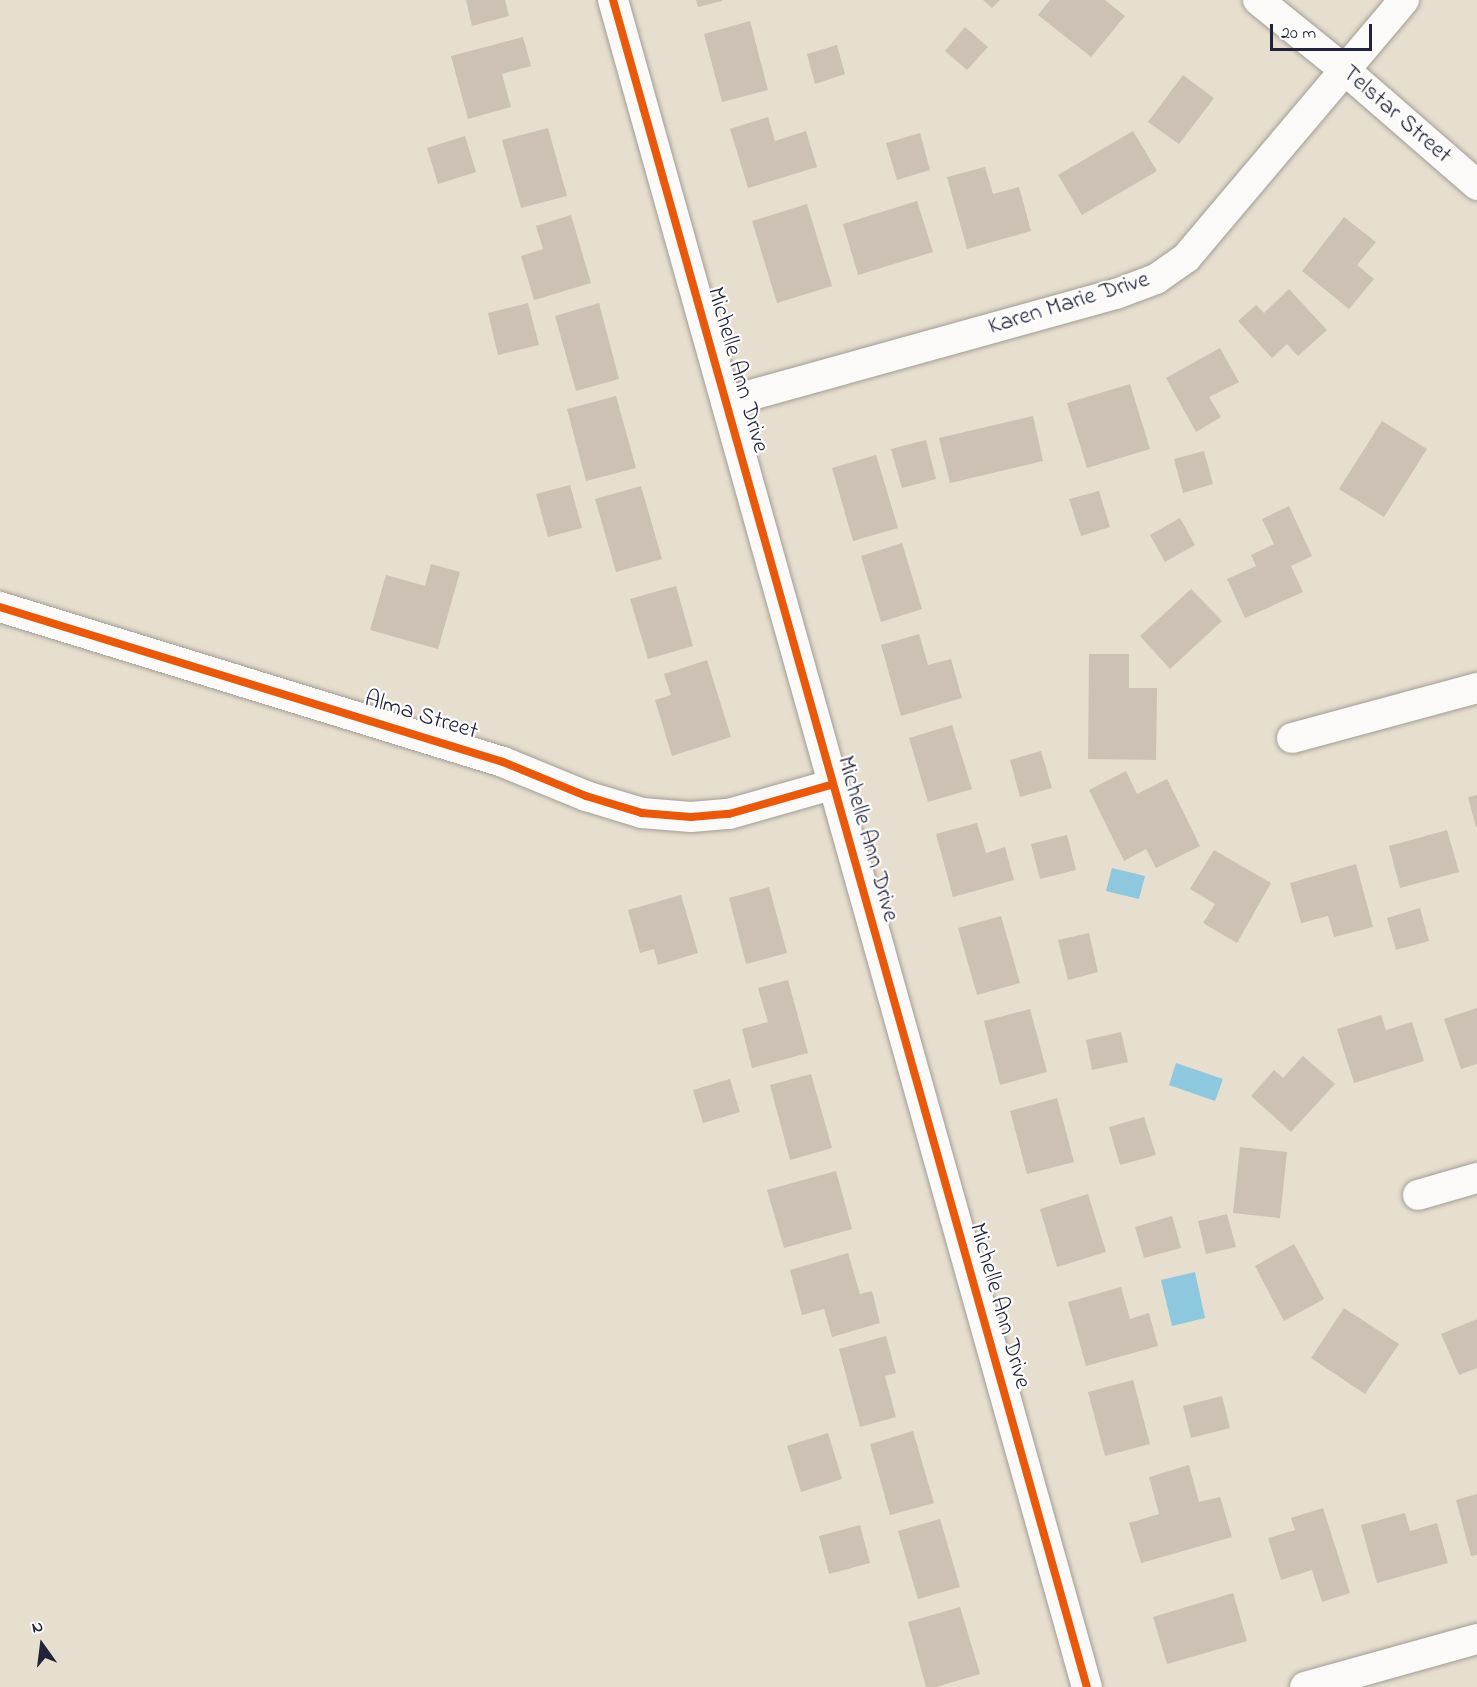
<!DOCTYPE html>
<style>
body{margin:0}
#map{position:relative;width:1477px;height:1687px;overflow:hidden;background:#e6dece;font-family:"Indie Flower",sans-serif}
div>[style]{position:absolute}
.water>*{inset:0;background:#8ec8de}
.building>*{inset:0;background:#cdc1b5}
.roads{filter:drop-shadow(0 0 2px #a19d96) drop-shadow(0 0 2px #a19d96)}
.street>*{height:30px;margin:-15px;padding:0 15px;transform-origin:15px;border-radius:15px;background:#fbfaf8}
.cycleway>*{height:8px;margin:-4px;padding:0 4px;transform-origin:4px;border-radius:4px;background:#e8590c}
span{translate:-50% -50%;white-space:nowrap;text-align:center;line-height:1.15;-webkit-text-stroke:4.5px #fff;paint-order:stroke}
.street-label{font-size:24px;color:#22223b}
.north{position:absolute;left:12px;top:1615px;width:60px;height:60px;-webkit-text-stroke:4px #fff;paint-order:stroke;rotate:346deg;font-size:16px;font-weight:700;line-height:24px;text-align:center;color:#22223b}
.north::after{content:'';display:block;margin:auto;width:21px;height:27px;background:#22223b;clip-path:polygon(50% 0,100% 100%,50% 72%,0 100%)}
.scale{position:absolute;left:1270px;top:24px;width:102px;height:27px;box-sizing:border-box;border:3px solid #22223b;border-top:0;padding-left:8px;font-size:18px;line-height:21px;white-space:nowrap;color:#22223b;-webkit-text-stroke:4px #fff;paint-order:stroke}
</style>
<div id="map">
<div class="water">
<div style="clip-path:polygon(1112px 868px,1145px 876px,1139px 899px,1106px 891px)"></div>
<div style="clip-path:polygon(1176px 1063px,1223px 1079px,1215px 1101px,1169px 1085px)"></div>
<div style="clip-path:polygon(1195px 1272px,1205px 1318px,1172px 1326px,1161px 1280px)"></div>
</div>
<div class="building">
<div style="clip-path:polygon(466px 0,505px 0,509px 16px,472px 26px)"></div>
<div style="clip-path:polygon(696px 0,722px 0,722px 1px,698px 7px)"></div>
<div style="clip-path:polygon(983px 0,1000px 0,992px 8px)"></div>
<div style="clip-path:polygon(1050px 0,1105px 0,1125px 16px,1091px 57px,1038px 15px)"></div>
<div style="clip-path:polygon(750px 21px,768px 90px,722px 102px,704px 34px)"></div>
<div style="clip-path:polygon(965px 27px,988px 47px,967px 70px,945px 51px)"></div>
<div style="clip-path:polygon(523px 37px,531px 66px,502px 74px,511px 107px,468px 119px,451px 56px)"></div>
<div style="clip-path:polygon(837px 45px,845px 74px,815px 84px,807px 54px)"></div>
<div style="clip-path:polygon(1183px 75px,1214px 98px,1179px 144px,1148px 122px)"></div>
<div style="clip-path:polygon(768px 117px,775px 141px,806px 131px,817px 167px,748px 188px,730px 129px)"></div>
<div style="clip-path:polygon(548px 128px,567px 196px,521px 208px,502px 140px)"></div>
<div style="clip-path:polygon(1133px 131px,1157px 171px,1082px 215px,1058px 175px)"></div>
<div style="clip-path:polygon(920px 133px,930px 170px,897px 180px,886px 143px)"></div>
<div style="clip-path:polygon(465px 136px,476px 172px,438px 184px,427px 148px)"></div>
<div style="clip-path:polygon(985px 167px,993px 194px,1019px 187px,1031px 231px,967px 249px,947px 177px)"></div>
<div style="clip-path:polygon(917px 201px,933px 252px,858px 275px,843px 224px)"></div>
<div style="clip-path:polygon(807px 204px,832px 286px,777px 303px,752px 221px)"></div>
<div style="clip-path:polygon(571px 215px,591px 283px,534px 300px,521px 256px,543px 249px,536px 226px)"></div>
<div style="clip-path:polygon(1344px 217px,1376px 242px,1357px 265px,1374px 279px,1349px 309px,1302px 271px)"></div>
<div style="clip-path:polygon(1289px 289px,1327px 330px,1298px 356px,1287px 344px,1272px 358px,1238px 321px,1256px 305px,1264px 313px)"></div>
<div style="clip-path:polygon(528px 303px,539px 345px,498px 355px,488px 313px)"></div>
<div style="clip-path:polygon(599px 303px,619px 379px,576px 391px,555px 316px)"></div>
<div style="clip-path:polygon(1220px 348px,1239px 382px,1209px 397px,1221px 417px,1196px 432px,1166px 378px)"></div>
<div style="clip-path:polygon(1130px 384px,1150px 449px,1087px 468px,1067px 403px)"></div>
<div style="clip-path:polygon(616px 396px,636px 468px,586px 481px,567px 409px)"></div>
<div style="clip-path:polygon(1033px 416px,1043px 461px,950px 483px,939px 438px)"></div>
<div style="clip-path:polygon(1382px 421px,1427px 449px,1384px 517px,1339px 489px)"></div>
<div style="clip-path:polygon(926px 440px,936px 479px,902px 488px,891px 449px)"></div>
<div style="clip-path:polygon(1204px 451px,1213px 484px,1183px 493px,1174px 459px)"></div>
<div style="clip-path:polygon(876px 455px,898px 528px,853px 541px,832px 468px)"></div>
<div style="clip-path:polygon(570px 485px,582px 528px,548px 537px,536px 494px)"></div>
<div style="clip-path:polygon(641px 486px,662px 559px,616px 572px,595px 499px)"></div>
<div style="clip-path:polygon(1099px 491px,1110px 527px,1081px 536px,1069px 499px)"></div>
<div style="clip-path:polygon(1289px 506px,1312px 556px,1291px 566px,1303px 592px,1245px 618px,1227px 579px,1256px 566px,1251px 555px,1274px 544px,1262px 519px)"></div>
<div style="clip-path:polygon(1180px 518px,1195px 545px,1165px 562px,1150px 535px)"></div>
<div style="clip-path:polygon(902px 543px,922px 609px,881px 622px,861px 556px)"></div>
<div style="clip-path:polygon(431px 564px,460px 572px,438px 649px,370px 630px,386px 575px,425px 586px)"></div>
<div style="clip-path:polygon(676px 586px,693px 646px,648px 659px,630px 599px)"></div>
<div style="clip-path:polygon(1191px 589px,1222px 621px,1170px 669px,1140px 636px)"></div>
<div style="clip-path:polygon(919px 634px,928px 665px,951px 659px,962px 698px,901px 716px,881px 645px)"></div>
<div style="clip-path:polygon(1089px 654px,1129px 654px,1129px 688px,1157px 688px,1156px 760px,1088px 759px)"></div>
<div style="clip-path:polygon(707px 660px,731px 737px,672px 756px,655px 700px,671px 695px,664px 674px)"></div>
<div style="clip-path:polygon(952px 725px,972px 789px,928px 802px,909px 738px)"></div>
<div style="clip-path:polygon(1041px 751px,1052px 788px,1020px 797px,1010px 760px)"></div>
<div style="clip-path:polygon(1126px 771px,1137px 794px,1167px 779px,1200px 846px,1156px 868px,1146px 849px,1124px 861px,1089px 790px)"></div>
<div style="clip-path:polygon(1477px 795px,1477px 827px,1476px 827px,1468px 797px)"></div>
<div style="clip-path:polygon(977px 823px,986px 853px,1005px 847px,1014px 880px,953px 897px,936px 834px)"></div>
<div style="clip-path:polygon(1447px 830px,1459px 872px,1400px 888px,1389px 846px)"></div>
<div style="clip-path:polygon(1067px 835px,1076px 870px,1040px 879px,1031px 844px)"></div>
<div style="clip-path:polygon(1214px 850px,1271px 883px,1237px 943px,1203px 923px,1215px 904px,1190px 889px)"></div>
<div style="clip-path:polygon(1356px 864px,1373px 927px,1334px 937px,1328px 916px,1301px 923px,1290px 883px)"></div>
<div style="clip-path:polygon(769px 887px,787px 953px,746px 964px,729px 898px)"></div>
<div style="clip-path:polygon(681px 895px,698px 953px,658px 965px,654px 949px,640px 953px,628px 910px)"></div>
<div style="clip-path:polygon(1420px 908px,1429px 941px,1396px 950px,1387px 918px)"></div>
<div style="clip-path:polygon(1001px 916px,1020px 983px,977px 995px,958px 928px)"></div>
<div style="clip-path:polygon(1089px 933px,1098px 972px,1068px 980px,1058px 940px)"></div>
<div style="clip-path:polygon(788px 980px,808px 1053px,752px 1068px,742px 1029px,768px 1022px,758px 988px)"></div>
<div style="clip-path:polygon(1477px 1008px,1477px 1064px,1461px 1069px,1444px 1019px)"></div>
<div style="clip-path:polygon(1030px 1009px,1047px 1072px,1000px 1085px,984px 1021px)"></div>
<div style="clip-path:polygon(1381px 1015px,1386px 1030px,1412px 1022px,1424px 1061px,1354px 1083px,1337px 1029px)"></div>
<div style="clip-path:polygon(1121px 1032px,1128px 1062px,1092px 1070px,1086px 1040px)"></div>
<div style="clip-path:polygon(1303px 1056px,1335px 1084px,1291px 1132px,1251px 1096px,1274px 1070px,1283px 1078px)"></div>
<div style="clip-path:polygon(811px 1074px,832px 1148px,790px 1160px,770px 1085px)"></div>
<div style="clip-path:polygon(730px 1079px,740px 1112px,703px 1123px,693px 1090px)"></div>
<div style="clip-path:polygon(1057px 1098px,1074px 1162px,1027px 1174px,1010px 1111px)"></div>
<div style="clip-path:polygon(1144px 1117px,1156px 1155px,1120px 1165px,1109px 1127px)"></div>
<div style="clip-path:polygon(1240px 1147px,1287px 1152px,1280px 1218px,1233px 1213px)"></div>
<div style="clip-path:polygon(836px 1171px,852px 1229px,784px 1248px,767px 1190px)"></div>
<div style="clip-path:polygon(1088px 1194px,1106px 1252px,1057px 1267px,1040px 1209px)"></div>
<div style="clip-path:polygon(1227px 1214px,1236px 1247px,1206px 1254px,1198px 1221px)"></div>
<div style="clip-path:polygon(1172px 1216px,1181px 1248px,1144px 1258px,1135px 1227px)"></div>
<div style="clip-path:polygon(1294px 1244px,1324px 1299px,1284px 1321px,1255px 1266px)"></div>
<div style="clip-path:polygon(848px 1253px,860px 1294px,872px 1291px,880px 1323px,832px 1337px,824px 1309px,802px 1315px,790px 1270px)"></div>
<div style="clip-path:polygon(1121px 1287px,1130px 1319px,1149px 1313px,1158px 1346px,1086px 1366px,1068px 1302px)"></div>
<div style="clip-path:polygon(1344px 1308px,1399px 1344px,1365px 1394px,1311px 1358px)"></div>
<div style="clip-path:polygon(1477px 1319px,1477px 1368px,1459px 1375px,1441px 1334px)"></div>
<div style="clip-path:polygon(886px 1336px,896px 1373px,885px 1376px,896px 1417px,860px 1427px,839px 1349px)"></div>
<div style="clip-path:polygon(1133px 1380px,1150px 1444px,1105px 1456px,1088px 1392px)"></div>
<div style="clip-path:polygon(1222px 1396px,1230px 1428px,1191px 1438px,1183px 1406px)"></div>
<div style="clip-path:polygon(913px 1431px,934px 1503px,890px 1515px,870px 1444px)"></div>
<div style="clip-path:polygon(828px 1433px,842px 1479px,801px 1492px,787px 1446px)"></div>
<div style="clip-path:polygon(1189px 1465px,1199px 1502px,1220px 1497px,1232px 1537px,1141px 1563px,1129px 1523px,1159px 1514px,1149px 1477px)"></div>
<div style="clip-path:polygon(1477px 1494px,1477px 1555px,1471px 1556px,1456px 1500px)"></div>
<div style="clip-path:polygon(1323px 1508px,1350px 1593px,1322px 1602px,1312px 1570px,1281px 1580px,1268px 1538px,1295px 1530px,1291px 1518px)"></div>
<div style="clip-path:polygon(1405px 1513px,1410px 1531px,1437px 1523px,1448px 1563px,1377px 1583px,1361px 1525px)"></div>
<div style="clip-path:polygon(940px 1519px,960px 1587px,918px 1599px,898px 1531px)"></div>
<div style="clip-path:polygon(860px 1525px,870px 1563px,829px 1574px,819px 1536px)"></div>
<div style="clip-path:polygon(1233px 1593px,1247px 1641px,1167px 1664px,1153px 1617px)"></div>
<div style="clip-path:polygon(960px 1607px,980px 1674px,936px 1687px,926px 1687px,908px 1622px)"></div>
</div>
<div class="roads">
<div class="street">
<div style="left:613px;top:0;width:1752px;rotate:74.31deg"></div>
<div style="left:1258px;top:0;width:113px;rotate:38.9deg"></div>
<div style="left:1346px;top:71px;width:174px;rotate:41deg"></div>
<div style="left:726px;top:402px;width:405px;rotate:-15.5deg"></div>
<div style="left:1116px;top:294px;width:43px;rotate:-20.6deg"></div>
<div style="left:1156px;top:279px;width:37px;rotate:-35deg"></div>
<div style="left:1186px;top:258px;width:338px;rotate:-49.8deg"></div>
<div style="left:0;top:607px;width:526px;rotate:17.13deg"></div>
<div style="left:503px;top:762px;width:90px;rotate:22.3deg"></div>
<div style="left:586px;top:796px;width:59px;rotate:16.9deg"></div>
<div style="left:642px;top:813px;width:49px;rotate:4.7deg"></div>
<div style="left:691px;top:817px;width:38px;rotate:-5deg"></div>
<div style="left:729px;top:814px;width:106px;rotate:-15.9deg"></div>
<div style="left:1292px;top:738px;width:192px;rotate:-15.1deg"></div>
<div style="left:1418px;top:1195px;width:61px;rotate:-16.1deg"></div>
<div style="left:1305px;top:1687px;width:179px;rotate:-15.6deg"></div>
</div>
</div>
<div class="cycleway">
<div style="left:613px;top:0;width:1752px;rotate:74.31deg"></div>
<div style="left:0;top:607px;width:526px;rotate:17.13deg"></div>
<div style="left:503px;top:762px;width:90px;rotate:22.3deg"></div>
<div style="left:586px;top:796px;width:59px;rotate:16.9deg"></div>
<div style="left:642px;top:813px;width:49px;rotate:4.7deg"></div>
<div style="left:691px;top:817px;width:38px;rotate:-5deg"></div>
<div style="left:729px;top:814px;width:106px;rotate:-15.9deg"></div>
</div>
<div class="street-label">
<span style="left:1396px;top:115px;rotate:41deg">Telstar Street</span>
<span style="left:1069px;top:304px;rotate:-17deg">Karen Marie Drive</span>
<span style="left:737px;top:370px;rotate:74deg">Michelle Ann Drive</span>
<span style="left:421px;top:716px;rotate:17deg">Alma Street</span>
<span style="left:867px;top:839px;rotate:74deg">Michelle Ann Drive</span>
<span style="left:999px;top:1306px;rotate:74deg">Michelle Ann Drive</span>
</div>
<div class="north">N</div>
<div class="scale">20 m</div>
</div>
